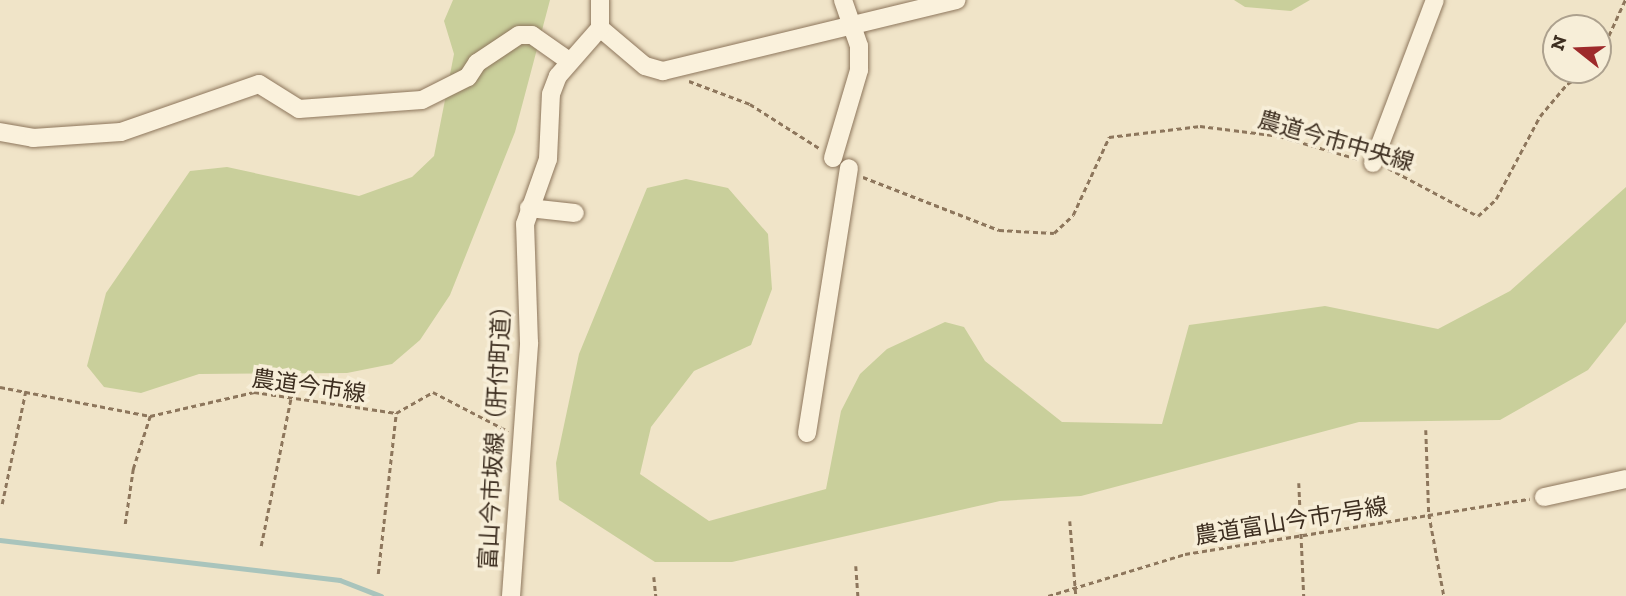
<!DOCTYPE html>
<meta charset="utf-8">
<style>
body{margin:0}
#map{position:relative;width:1626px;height:596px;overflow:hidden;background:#f0e4c8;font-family:"Zilla Slab","Noto Sans JP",serif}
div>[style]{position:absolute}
.green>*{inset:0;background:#c9cf9b}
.stream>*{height:4.5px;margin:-2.25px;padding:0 2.25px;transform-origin:2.25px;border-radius:2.25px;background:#a9c4bc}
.path>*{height:2.5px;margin-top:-1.25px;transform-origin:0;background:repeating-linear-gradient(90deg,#8d765c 0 5px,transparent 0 8.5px)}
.roads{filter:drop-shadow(0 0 2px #8d765c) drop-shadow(0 0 2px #8d765c)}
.minor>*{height:18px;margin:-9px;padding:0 9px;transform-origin:9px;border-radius:9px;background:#faf1dc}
span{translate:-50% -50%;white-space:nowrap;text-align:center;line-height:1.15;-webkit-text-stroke:7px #f7eed8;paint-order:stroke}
.street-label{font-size:23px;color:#3d2e20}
.north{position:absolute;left:1542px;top:14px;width:70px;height:70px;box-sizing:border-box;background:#f7eed8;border:2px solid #ada18e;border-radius:50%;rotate:288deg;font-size:19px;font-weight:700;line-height:28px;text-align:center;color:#3d2e20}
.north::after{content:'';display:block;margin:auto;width:24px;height:32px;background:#9e2a2b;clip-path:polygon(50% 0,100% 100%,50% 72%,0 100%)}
</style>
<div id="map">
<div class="green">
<div style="clip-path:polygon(453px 0,550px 0,515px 132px,450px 295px,420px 340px,392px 364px,347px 373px,199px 374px,141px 393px,104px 387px,87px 366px,106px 293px,190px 171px,227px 167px,359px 196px,412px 177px,434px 156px,454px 54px,444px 21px)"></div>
<div style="clip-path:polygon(1234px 0,1310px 0,1291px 11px,1245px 7px)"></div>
<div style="clip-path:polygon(686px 179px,728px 188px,768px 234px,772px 289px,751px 345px,694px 371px,651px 427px,640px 474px,709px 521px,826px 489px,841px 411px,860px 374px,887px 349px,945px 322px,964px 327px,985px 361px,1062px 422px,1162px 424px,1189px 325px,1325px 306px,1438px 329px,1510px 291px,1626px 187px,1626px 322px,1588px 370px,1500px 420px,1359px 422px,1081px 496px,1000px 501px,732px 562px,655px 562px,559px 500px,556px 463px,579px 354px,647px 188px)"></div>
</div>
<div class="stream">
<div style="left:0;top:540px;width:342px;rotate:6.7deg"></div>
<div style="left:340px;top:580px;width:44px;rotate:21.3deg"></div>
</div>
<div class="path">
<div style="left:1598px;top:59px;width:65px;rotate:-65.4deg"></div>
<div style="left:689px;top:81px;width:65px;rotate:20.7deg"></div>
<div style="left:750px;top:104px;width:82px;rotate:32.5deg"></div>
<div style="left:1388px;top:168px;width:102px;rotate:28.1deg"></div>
<div style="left:1478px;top:216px;width:25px;rotate:-43deg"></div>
<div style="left:1496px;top:199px;width:94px;rotate:-62.1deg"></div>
<div style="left:1540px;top:116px;width:42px;rotate:-49.8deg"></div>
<div style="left:1567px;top:84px;width:28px;rotate:-30deg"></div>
<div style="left:863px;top:177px;width:146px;rotate:21.3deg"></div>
<div style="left:999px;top:230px;width:55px;rotate:3.1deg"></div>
<div style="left:1054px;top:233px;width:26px;rotate:-43deg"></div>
<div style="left:1073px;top:215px;width:86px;rotate:-65.2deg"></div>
<div style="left:1109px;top:137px;width:92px;rotate:-6.9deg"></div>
<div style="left:1200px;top:126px;width:80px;rotate:7.2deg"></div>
<div style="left:1279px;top:136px;width:82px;rotate:16.2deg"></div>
<div style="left:0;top:387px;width:153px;rotate:10.9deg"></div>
<div style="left:150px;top:416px;width:107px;rotate:-13deg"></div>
<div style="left:254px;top:392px;width:144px;rotate:8.4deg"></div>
<div style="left:396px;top:413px;width:43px;rotate:-29.6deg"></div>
<div style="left:433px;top:392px;width:85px;rotate:27.5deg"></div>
<div style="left:1426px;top:430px;width:84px;rotate:88deg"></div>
<div style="left:1429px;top:514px;width:83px;rotate:79.6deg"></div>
<div style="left:1299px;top:483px;width:113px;rotate:87.5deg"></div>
<div style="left:2px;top:504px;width:117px;rotate:-78.2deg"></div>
<div style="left:1070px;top:521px;width:75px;rotate:85.4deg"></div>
<div style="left:125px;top:524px;width:56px;rotate:-81.7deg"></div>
<div style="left:133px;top:469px;width:56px;rotate:-72.2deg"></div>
<div style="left:261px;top:546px;width:152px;rotate:-78.6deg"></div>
<div style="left:856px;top:566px;width:30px;rotate:86deg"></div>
<div style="left:378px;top:574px;width:162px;rotate:-83.6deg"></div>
<div style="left:654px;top:577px;width:19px;rotate:84deg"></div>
<div style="left:1048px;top:596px;width:143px;rotate:-17deg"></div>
<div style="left:1185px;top:554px;width:349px;rotate:-9.1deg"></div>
</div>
<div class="roads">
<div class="minor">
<div style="left:600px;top:28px;width:59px;rotate:40.2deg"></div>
<div style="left:645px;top:66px;width:19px;rotate:16deg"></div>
<div style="left:663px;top:71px;width:302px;rotate:-13.6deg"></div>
<div style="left:0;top:132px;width:34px;rotate:10deg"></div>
<div style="left:33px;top:138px;width:88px;rotate:-3.9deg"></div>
<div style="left:121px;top:132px;width:146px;rotate:-19.2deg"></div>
<div style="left:259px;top:84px;width:47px;rotate:32deg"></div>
<div style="left:299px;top:109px;width:123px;rotate:-4.2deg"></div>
<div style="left:422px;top:100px;width:51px;rotate:-26.6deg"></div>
<div style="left:468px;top:77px;width:17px;rotate:-57deg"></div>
<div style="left:477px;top:63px;width:50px;rotate:-33.7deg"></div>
<div style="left:519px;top:35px;width:13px"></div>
<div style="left:532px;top:35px;width:45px;rotate:35.1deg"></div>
<div style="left:833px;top:158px;width:92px;rotate:-73.5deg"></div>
<div style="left:859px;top:70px;width:24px;rotate:-90deg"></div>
<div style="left:859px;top:46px;width:49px;rotate:-109.2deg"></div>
<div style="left:1373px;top:163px;width:174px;rotate:-69.2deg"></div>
<div style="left:529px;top:208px;width:46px;rotate:6.2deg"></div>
<div style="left:807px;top:433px;width:268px;rotate:-81deg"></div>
<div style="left:1544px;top:497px;width:84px;rotate:-12.4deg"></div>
<div style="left:511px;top:596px;width:254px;rotate:-85.9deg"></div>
<div style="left:529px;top:343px;width:119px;rotate:-91.9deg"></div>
<div style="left:525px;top:224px;width:69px;rotate:-70.5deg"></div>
<div style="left:548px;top:159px;width:65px;rotate:-87.4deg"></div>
<div style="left:551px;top:94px;width:19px;rotate:-69deg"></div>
<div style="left:558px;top:76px;width:64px;rotate:-48.8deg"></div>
<div style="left:600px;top:28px;width:28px;rotate:-90deg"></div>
</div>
</div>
<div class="street-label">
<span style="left:1336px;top:141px;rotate:16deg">農道今市中央線</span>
<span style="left:309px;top:386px;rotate:8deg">農道今市線</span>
<span style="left:495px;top:432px;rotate:-87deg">富山今市坂線（肝付町道）</span>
<span style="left:1291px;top:521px;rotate:-9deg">農道富山今市7号線</span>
</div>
<div class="north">N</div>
</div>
